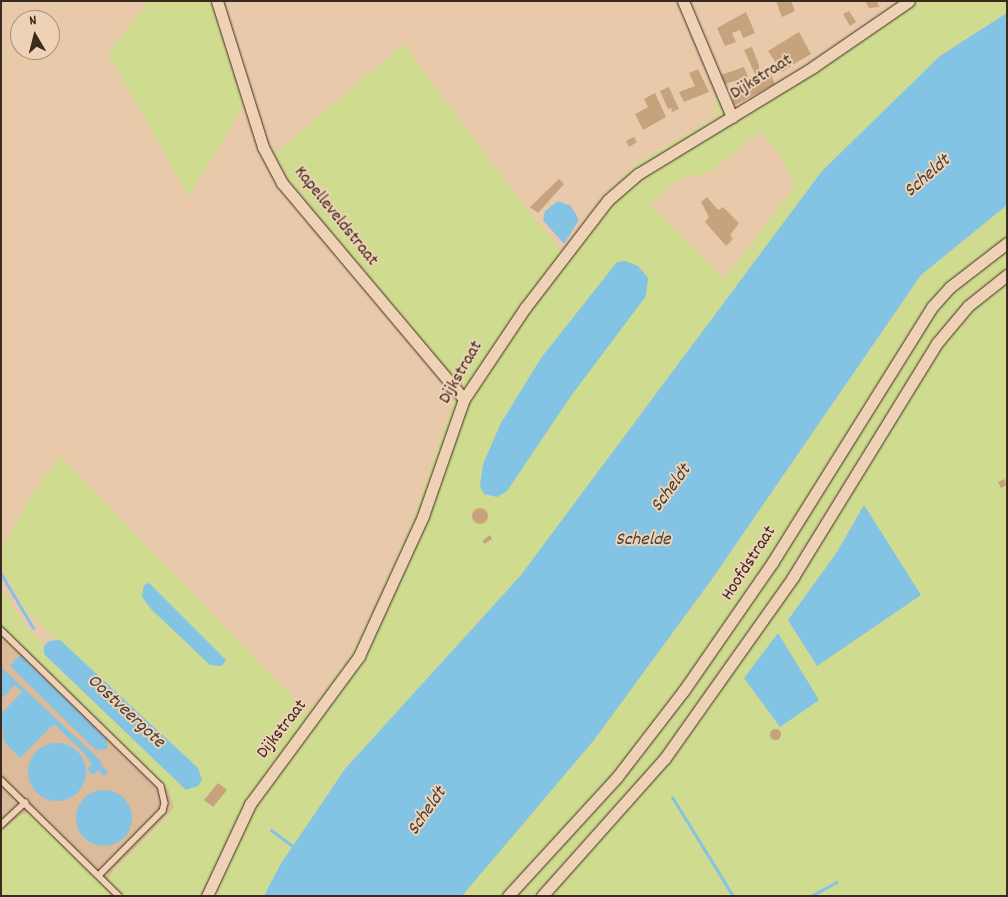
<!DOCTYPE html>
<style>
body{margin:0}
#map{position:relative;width:1008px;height:897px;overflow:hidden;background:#e8c9a9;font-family:Dekko,sans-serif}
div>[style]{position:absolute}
.built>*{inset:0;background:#dbbb99}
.green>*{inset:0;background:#cfdb8f}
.water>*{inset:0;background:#83c3e3}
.round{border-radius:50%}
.stream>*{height:3px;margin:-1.5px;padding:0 1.5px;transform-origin:1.5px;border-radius:1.5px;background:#83c3e3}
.building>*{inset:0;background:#c6a37d}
.roads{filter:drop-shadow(0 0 1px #3b2a1e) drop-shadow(0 0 1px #3b2a1e)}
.service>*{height:5.5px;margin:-2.75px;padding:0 2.75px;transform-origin:2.75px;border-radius:2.75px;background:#efd2b6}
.minor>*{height:11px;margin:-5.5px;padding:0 5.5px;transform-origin:5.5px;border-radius:5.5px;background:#efd2b6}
span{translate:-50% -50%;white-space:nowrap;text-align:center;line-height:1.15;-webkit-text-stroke:4px #efd2b6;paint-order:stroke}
.street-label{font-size:18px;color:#3b2a1e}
.water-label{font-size:19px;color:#46413c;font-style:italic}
.frame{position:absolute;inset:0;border:2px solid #3b2a1e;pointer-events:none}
.north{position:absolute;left:10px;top:10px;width:50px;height:50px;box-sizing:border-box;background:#efd2b6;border:1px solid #a78f79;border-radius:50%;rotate:352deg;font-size:14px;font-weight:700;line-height:20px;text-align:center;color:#3b2a1e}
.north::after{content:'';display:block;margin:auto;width:18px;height:22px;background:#3b2a1e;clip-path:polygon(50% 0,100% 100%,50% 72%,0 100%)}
</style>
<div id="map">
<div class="built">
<div style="clip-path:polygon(1px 625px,169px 790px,174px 808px,106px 883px,15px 819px,1px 832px)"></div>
</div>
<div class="green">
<div style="clip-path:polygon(149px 1px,211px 1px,243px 97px,240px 111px,189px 197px,108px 53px)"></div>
<div style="clip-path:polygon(evenodd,914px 1px,1007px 1px,1007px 13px,940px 56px,822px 171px,521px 575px,345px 769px,280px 865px,264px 896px,1px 896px,1px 832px,22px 814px,34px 812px,106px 883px,113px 870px,174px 808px,169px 790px,1px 625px,1px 587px,28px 629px,44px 646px,44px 654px,186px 790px,198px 786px,202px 780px,198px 767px,27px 612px,1px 567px,1px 551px,27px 503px,60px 456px,308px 713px,351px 655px,369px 621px,416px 513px,456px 393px,462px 384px,450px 376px,290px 181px,274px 154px,404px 44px,508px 185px,565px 256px,594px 218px,590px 213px,603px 196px,637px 163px,717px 116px,714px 99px,721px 97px,725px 112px,722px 120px,914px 1px,760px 131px,780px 155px,795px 187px,724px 279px,649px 204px,681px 179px,711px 172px,760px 131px)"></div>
<div style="clip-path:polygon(1007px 205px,1007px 269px,965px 301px,933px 341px,752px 630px,660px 756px,535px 896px,462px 896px,594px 740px,712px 579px,921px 275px)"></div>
<div style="clip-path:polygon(evenodd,1007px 283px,1007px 896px,542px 896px,610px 821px,759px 634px,797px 581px,940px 347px,971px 310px,1007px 283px,864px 505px,817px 666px,788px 620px,837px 552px,864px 505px)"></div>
</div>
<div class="water">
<div style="clip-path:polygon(1007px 13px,1007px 205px,921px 275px,712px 579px,594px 740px,462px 896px,264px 896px,280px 865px,345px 769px,521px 575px,822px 171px,940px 56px)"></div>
<div style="clip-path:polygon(558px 201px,571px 206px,579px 220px,564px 244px,543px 220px,545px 211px)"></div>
<div style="clip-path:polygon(625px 261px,638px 266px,648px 278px,646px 296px,571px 396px,507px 491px,497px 497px,484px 494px,480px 486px,483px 464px,501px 423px,541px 358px,617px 262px)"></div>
<div style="clip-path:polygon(864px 505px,921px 595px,817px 666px,788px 620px,837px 552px)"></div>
<div style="clip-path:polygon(149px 583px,226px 660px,222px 666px,210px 665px,151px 609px,142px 597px,144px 585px)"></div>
<div style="clip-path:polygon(778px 633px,819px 700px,780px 727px,744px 678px)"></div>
<div style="clip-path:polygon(60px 640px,198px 768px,202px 780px,198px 786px,186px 790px,44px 654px,44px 646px,49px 641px)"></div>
<div style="clip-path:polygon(20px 655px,107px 740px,107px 749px,96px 750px,10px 666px)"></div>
<div style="clip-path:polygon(1px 667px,102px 762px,100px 764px,108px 772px,104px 776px,98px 770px,93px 775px,87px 769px,92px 764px,84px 753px,54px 724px,20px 758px,4px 742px,1px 714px,22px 692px,15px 685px,1px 699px)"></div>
<div class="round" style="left:28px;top:743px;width:58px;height:58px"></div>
<div class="round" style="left:76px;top:790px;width:56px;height:56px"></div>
</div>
<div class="stream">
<div style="left:1px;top:574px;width:63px;rotate:59.3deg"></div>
<div style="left:672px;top:797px;width:116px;rotate:58.4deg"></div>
<div style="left:271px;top:830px;width:30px;rotate:37deg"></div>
<div style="left:811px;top:896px;width:29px;rotate:-29deg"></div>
</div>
<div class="building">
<div style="clip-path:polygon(776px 1px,791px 1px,795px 11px,782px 17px)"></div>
<div style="clip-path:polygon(865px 1px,880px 1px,877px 3px,880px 7px,869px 8px)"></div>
<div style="clip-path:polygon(849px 11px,856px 22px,850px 26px,843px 14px)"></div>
<div style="clip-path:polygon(746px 12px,755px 33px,743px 38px,740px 30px,732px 33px,736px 42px,725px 46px,717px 28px)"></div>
<div style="clip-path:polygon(799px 32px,811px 54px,794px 64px,789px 63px,791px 66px,782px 72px,768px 51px)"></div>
<div style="clip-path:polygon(752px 47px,759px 65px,759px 72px,755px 74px,744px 50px)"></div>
<div style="clip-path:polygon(744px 67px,748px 77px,725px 84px,721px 75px)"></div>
<div style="clip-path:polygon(698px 69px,709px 92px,684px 102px,679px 92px,695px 86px,689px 73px)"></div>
<div style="clip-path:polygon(771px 75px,775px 84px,735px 105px,732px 99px,738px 96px,738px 90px)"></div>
<div style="clip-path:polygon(669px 87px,679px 109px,672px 112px,671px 108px,668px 109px,660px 91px)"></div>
<div style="clip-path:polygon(655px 93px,666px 117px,643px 130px,635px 114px,648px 107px,644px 99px)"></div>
<div style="clip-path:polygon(634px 137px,637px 142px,629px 147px,626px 141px)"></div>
<div style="clip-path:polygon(559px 179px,564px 184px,538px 213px,530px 207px)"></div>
<div style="clip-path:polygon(707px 197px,718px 210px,723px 207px,739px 223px,730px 235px,733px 239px,726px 246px,705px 222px,709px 217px,701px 202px)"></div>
<div style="clip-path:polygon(1004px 479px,1007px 485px,1001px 488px,998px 482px)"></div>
<div class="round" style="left:472px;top:508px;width:16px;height:16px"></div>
<div style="clip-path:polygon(490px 535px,492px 539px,485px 544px,482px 541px)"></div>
<div class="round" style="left:769.5px;top:728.5px;width:11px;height:11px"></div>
<div style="clip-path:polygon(218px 783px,227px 790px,213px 807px,204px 800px)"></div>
</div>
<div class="roads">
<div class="service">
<div style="left:1px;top:630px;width:223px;rotate:44.3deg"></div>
<div style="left:161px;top:786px;width:17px;rotate:77deg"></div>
<div style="left:165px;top:803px;width:8px;rotate:104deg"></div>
<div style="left:163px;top:811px;width:91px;rotate:134.6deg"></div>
<div style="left:1px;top:780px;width:165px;rotate:44.5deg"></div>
<div style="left:1px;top:825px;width:33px;rotate:-43deg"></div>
</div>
<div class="minor">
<div style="left:217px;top:1px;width:153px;rotate:72.5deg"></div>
<div style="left:263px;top:147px;width:41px;rotate:62.2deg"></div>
<div style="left:282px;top:183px;width:282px;rotate:49.9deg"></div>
<div style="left:683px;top:1px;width:126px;rotate:67.1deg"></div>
<div style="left:207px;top:896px;width:102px;rotate:-64.9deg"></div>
<div style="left:250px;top:804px;width:184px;rotate:-53.6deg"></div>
<div style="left:359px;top:656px;width:154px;rotate:-65.4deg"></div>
<div style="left:423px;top:516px;width:124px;rotate:-70.7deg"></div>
<div style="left:464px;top:399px;width:110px;rotate:-56.2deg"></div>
<div style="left:525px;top:308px;width:113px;rotate:-52.5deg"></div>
<div style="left:594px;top:218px;width:23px;rotate:-52deg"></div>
<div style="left:608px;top:200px;width:40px;rotate:-41deg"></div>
<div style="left:638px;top:174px;width:205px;rotate:-31.4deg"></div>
<div style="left:813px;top:67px;width:116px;rotate:-34.5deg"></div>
<div style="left:508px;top:896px;width:161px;rotate:-47.5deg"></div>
<div style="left:617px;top:777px;width:110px;rotate:-52.4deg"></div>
<div style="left:684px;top:690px;width:155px;rotate:-55.3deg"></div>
<div style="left:772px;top:563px;width:302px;rotate:-58deg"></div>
<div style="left:932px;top:307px;width:27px;rotate:-48deg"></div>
<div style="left:950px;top:287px;width:72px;rotate:-37.7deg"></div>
<div style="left:542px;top:896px;width:185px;rotate:-48.3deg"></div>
<div style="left:665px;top:758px;width:222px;rotate:-54.7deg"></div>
<div style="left:793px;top:577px;width:275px;rotate:-58.4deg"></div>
<div style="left:937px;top:343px;width:48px;rotate:-50deg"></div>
<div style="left:968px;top:306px;width:50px;rotate:-38.5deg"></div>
</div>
</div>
<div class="street-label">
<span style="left:762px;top:78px;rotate:-32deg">Dijkstraat</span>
<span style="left:335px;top:217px;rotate:51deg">Kapelleveldstraat</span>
<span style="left:462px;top:373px;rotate:-60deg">Dijkstraat</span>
<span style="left:750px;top:564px;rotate:-57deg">Hoofdstraat</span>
<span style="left:283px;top:730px;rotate:-52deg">Dijkstraat</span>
</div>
<div class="water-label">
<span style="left:928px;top:177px;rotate:-41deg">Scheldt</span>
<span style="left:672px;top:489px;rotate:-53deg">Scheldt</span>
<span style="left:643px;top:541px">Schelde</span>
<span style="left:125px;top:712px;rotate:43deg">Oostveergote</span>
<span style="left:428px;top:812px;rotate:-55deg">Scheldt</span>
</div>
<div class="frame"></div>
<div class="north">N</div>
</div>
